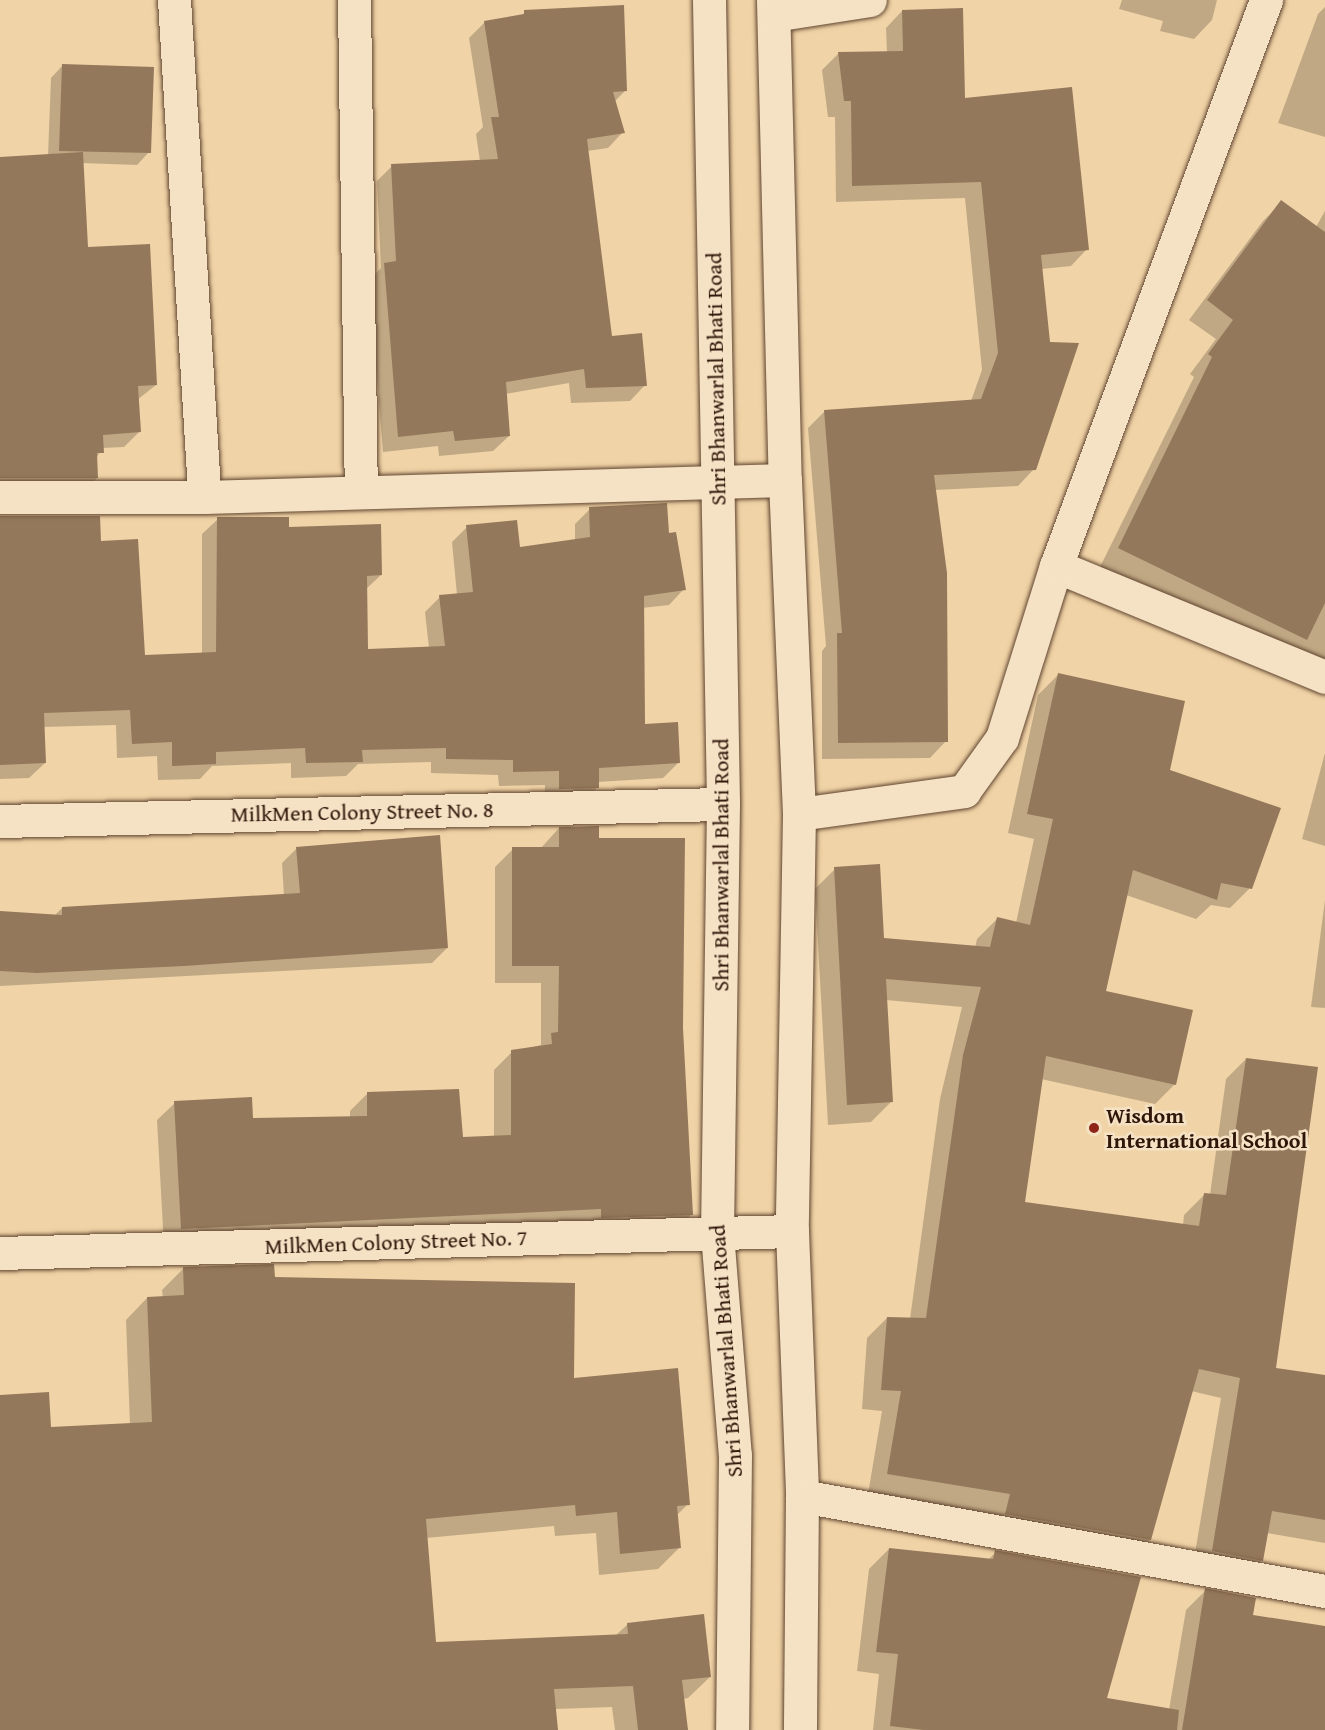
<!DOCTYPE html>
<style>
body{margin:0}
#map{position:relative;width:1325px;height:1730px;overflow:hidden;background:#f0d3a6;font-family:"Gentium Book Plus",serif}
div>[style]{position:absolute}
.shadow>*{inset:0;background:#0003}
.building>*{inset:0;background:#94785b}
.roads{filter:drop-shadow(0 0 2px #604530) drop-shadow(0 0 2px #604530)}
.street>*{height:33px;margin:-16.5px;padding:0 16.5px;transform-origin:16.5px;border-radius:16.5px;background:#f5e2c5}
.dots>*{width:16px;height:16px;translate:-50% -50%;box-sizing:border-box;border:3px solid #f5e2c5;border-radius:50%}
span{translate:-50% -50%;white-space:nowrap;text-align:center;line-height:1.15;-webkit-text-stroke:5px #f5e2c5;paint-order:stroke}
.street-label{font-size:22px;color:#301609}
.poi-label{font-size:22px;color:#301609;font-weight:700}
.left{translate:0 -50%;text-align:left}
</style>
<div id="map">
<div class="shadow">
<div style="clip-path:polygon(1122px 0,1217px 0,1212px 20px,1194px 39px,1160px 31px,1163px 21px,1119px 9px)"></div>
<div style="clip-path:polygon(1325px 7px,1325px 137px,1278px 123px,1318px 14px)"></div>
<div style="clip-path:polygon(902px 11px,963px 100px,1087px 249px,1071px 266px,1041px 269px,1034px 469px,1018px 486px,934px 490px,946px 741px,930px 758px,822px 759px,822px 651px,826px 646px,808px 428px,824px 412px,971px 401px,982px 370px,965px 198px,836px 202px,835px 117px,828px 117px,822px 70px,838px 54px,887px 53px,886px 28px)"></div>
<div style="clip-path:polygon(525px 12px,626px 90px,614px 102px,623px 132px,608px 148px,587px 151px,611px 337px,645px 385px,630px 401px,571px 403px,569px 383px,505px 394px,509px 436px,493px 451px,439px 456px,438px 446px,383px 452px,369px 280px,381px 268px,377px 181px,392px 166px,480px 161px,476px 134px,483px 127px,469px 38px,485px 22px,520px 17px)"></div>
<div style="clip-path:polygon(63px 65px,149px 152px,137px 165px,82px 163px,86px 249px,156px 385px,137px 400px,139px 432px,124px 447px,102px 448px,96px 459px,97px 478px,82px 493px,0 493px,0 159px,48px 156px,51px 78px)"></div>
<div style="clip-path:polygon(1282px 202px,1316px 227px,1325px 211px,1325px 677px,1100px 567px,1194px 377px,1190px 374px,1216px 339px,1189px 320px,1263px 221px)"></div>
<div style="clip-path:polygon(590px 509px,668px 535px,684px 589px,669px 605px,642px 608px,644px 726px,678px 763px,663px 778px,597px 782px,597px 788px,582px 803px,544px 804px,545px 785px,499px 786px,498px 775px,431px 773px,431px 762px,358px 764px,346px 776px,291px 778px,291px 763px,212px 766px,200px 779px,158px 780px,157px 756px,117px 758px,116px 725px,43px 727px,45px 763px,29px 778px,0 779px,0 517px,100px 543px,143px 657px,202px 654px,202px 534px,218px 519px,288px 529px,381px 575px,365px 590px,367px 650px,429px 648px,425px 612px,440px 597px,457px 595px,452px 542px,467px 527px,518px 549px,575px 541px,575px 524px)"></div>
<div style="clip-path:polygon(1058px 675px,1168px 771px,1250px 888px,1230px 908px,1211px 905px,1196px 919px,1126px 895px,1104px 992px,1175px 1084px,1155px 1104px,1041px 1079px,1024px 1203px,1183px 1225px,1184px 1215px,1204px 1195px,1210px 1195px,1226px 1079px,1246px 1059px,1275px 1370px,1325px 1376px,1325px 1543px,1267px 1533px,1262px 1560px,1242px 1580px,1192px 1571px,1221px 1398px,1191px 1391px,1150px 1540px,1130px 1560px,868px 1494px,882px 1411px,862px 1409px,867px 1338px,887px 1318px,910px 1319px,940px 1099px,962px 1007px,886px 1000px,891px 1102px,871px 1122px,828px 1125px,815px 889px,835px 869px,882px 939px,975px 948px,977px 939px,997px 919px,1016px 923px,1034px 839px,1008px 833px,1038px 695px)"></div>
<div style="clip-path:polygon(1325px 753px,1325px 846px,1302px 839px)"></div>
<div style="clip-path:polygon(559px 828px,682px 1028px,692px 1214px,674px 1232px,164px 1246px,157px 1120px,175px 1103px,252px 1119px,350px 1117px,350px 1111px,367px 1094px,461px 1138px,494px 1137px,494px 1070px,512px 1052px,541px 1045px,541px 983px,495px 983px,495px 867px,513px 849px,541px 848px)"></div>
<div style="clip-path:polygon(297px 848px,447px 948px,432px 963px,0 986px,0 913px,54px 916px,62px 908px,284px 896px,282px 863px)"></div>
<div style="clip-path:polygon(1325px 900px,1325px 1008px,1311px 1007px)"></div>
<div style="clip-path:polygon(184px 1268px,273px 1279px,572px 1379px,688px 1504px,676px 1516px,679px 1548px,658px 1569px,599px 1575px,596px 1533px,555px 1536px,554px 1526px,426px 1538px,435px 1644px,615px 1636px,628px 1624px,710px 1677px,688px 1698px,683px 1699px,686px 1730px,615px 1730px,612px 1707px,555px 1709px,556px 1730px,0 1730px,0 1397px,49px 1429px,130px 1425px,126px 1320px,147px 1298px,163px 1298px,162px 1290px)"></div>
<div style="clip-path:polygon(889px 1549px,988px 1560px,996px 1552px,1106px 1700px,1169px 1710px,1186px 1610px,1206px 1590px,1252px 1616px,1325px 1627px,1325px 1730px,873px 1730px,879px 1674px,857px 1671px,869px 1569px)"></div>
</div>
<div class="building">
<div style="clip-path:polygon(624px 5px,627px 91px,613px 92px,625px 133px,587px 139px,612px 336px,642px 333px,647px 386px,586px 388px,584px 369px,506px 382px,510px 436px,455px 441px,453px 431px,398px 437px,384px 263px,396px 261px,391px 164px,498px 159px,491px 117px,499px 117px,484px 21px,524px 14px,524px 10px)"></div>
<div style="clip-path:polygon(963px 8px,965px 98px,1072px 87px,1089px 250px,1041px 255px,1050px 342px,1079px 343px,1036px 470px,934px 475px,947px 573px,948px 742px,838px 743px,837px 633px,842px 633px,824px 410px,981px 399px,998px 353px,981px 182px,852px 186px,851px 101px,844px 101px,838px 52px,903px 51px,902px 10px)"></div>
<div style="clip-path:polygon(62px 64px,154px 67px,151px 153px,59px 151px)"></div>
<div style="clip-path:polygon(83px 152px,88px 247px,150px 244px,157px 385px,138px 386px,141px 432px,103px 435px,104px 453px,97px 453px,98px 478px,0 478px,0 157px)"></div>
<div style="clip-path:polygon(1281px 200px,1325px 232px,1325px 603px,1307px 640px,1118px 548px,1212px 357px,1208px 354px,1233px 320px,1207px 300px)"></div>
<div style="clip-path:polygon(667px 503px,669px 533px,676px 532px,686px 590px,644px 596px,645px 724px,678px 722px,680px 763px,599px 768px,599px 788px,559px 789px,559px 771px,513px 772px,513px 760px,446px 759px,446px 748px,362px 750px,363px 762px,306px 763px,305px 748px,216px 752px,216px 764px,172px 766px,172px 742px,132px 744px,130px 710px,44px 713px,46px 763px,0 765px,0 516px,100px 516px,101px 541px,138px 539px,145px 655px,216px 652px,217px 517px,289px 517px,289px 527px,381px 524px,382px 575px,367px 576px,368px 649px,445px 646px,439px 595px,473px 592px,466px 525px,517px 520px,520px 547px,590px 537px,589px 507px)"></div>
<div style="clip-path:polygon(1058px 673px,1185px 701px,1170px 770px,1281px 808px,1252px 889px,1221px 883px,1217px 900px,1133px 870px,1106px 991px,1193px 1010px,1176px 1085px,1046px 1056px,1025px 1202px,1199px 1226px,1204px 1193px,1226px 1195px,1246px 1058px,1318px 1067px,1276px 1368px,1325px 1375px,1325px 1520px,1272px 1511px,1263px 1561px,1212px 1551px,1240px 1378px,1199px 1369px,1151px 1540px,1005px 1514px,1010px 1494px,887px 1474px,901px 1391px,881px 1390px,887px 1317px,926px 1318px,963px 1055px,981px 987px,886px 979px,893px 1102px,847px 1105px,834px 867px,880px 864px,884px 938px,990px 947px,997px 917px,1030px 925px,1053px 819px,1027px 814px)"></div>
<div style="clip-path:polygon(599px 826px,599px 838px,685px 838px,683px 1028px,693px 1215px,601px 1218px,601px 1209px,181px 1229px,174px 1101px,252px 1097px,253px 1118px,367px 1116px,367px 1092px,459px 1089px,463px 1137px,511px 1135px,511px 1050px,552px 1044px,551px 1033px,558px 1032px,559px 966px,512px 966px,512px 847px,559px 847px,559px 827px)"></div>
<div style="clip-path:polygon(440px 835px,448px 948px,184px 966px,37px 973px,0 971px,0 911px,62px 915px,62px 907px,300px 893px,296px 847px)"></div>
<div style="clip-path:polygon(274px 1264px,275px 1277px,575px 1283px,574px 1378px,678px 1368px,690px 1505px,677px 1506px,681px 1548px,620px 1554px,617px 1512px,576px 1516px,575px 1505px,426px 1519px,436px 1642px,628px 1634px,627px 1623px,704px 1614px,711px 1677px,682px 1680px,688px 1730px,638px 1730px,633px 1686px,554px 1689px,558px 1730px,0 1730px,0 1395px,49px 1392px,51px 1427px,152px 1422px,147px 1297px,184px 1295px,183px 1267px)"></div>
<div style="clip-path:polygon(889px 1548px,993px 1559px,995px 1550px,1141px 1577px,1107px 1698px,1179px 1710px,1177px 1730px,924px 1730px,890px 1726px,898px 1654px,876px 1652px)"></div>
<div style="clip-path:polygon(1205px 1588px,1256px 1598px,1253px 1615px,1325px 1626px,1325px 1730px,1182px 1730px)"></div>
</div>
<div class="roads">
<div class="street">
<div style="left:174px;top:0;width:498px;rotate:86.5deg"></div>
<div style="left:354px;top:0;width:492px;rotate:89.2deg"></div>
<div style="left:709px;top:0;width:804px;rotate:89deg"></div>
<div style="left:723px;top:804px;width:429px;rotate:90.8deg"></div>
<div style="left:717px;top:1233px;width:223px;rotate:85.4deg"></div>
<div style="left:735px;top:1455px;width:275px;rotate:90.6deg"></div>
<div style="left:773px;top:0;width:480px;rotate:88.6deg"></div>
<div style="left:785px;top:480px;width:334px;rotate:87.6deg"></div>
<div style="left:799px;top:814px;width:417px;rotate:91deg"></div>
<div style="left:792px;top:1231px;width:265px;rotate:87.8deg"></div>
<div style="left:802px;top:1496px;width:234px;rotate:90.5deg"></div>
<div style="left:774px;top:15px;width:97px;rotate:-8.9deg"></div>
<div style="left:0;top:497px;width:204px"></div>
<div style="left:204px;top:497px;width:581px;rotate:-1.68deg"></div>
<div style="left:1056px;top:566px;width:291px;rotate:22.4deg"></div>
<div style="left:799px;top:814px;width:167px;rotate:-7.9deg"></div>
<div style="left:964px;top:791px;width:65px;rotate:-54.4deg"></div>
<div style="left:1002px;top:738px;width:180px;rotate:-72.6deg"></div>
<div style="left:1056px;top:566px;width:604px;rotate:-69.64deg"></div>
<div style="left:0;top:821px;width:723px;rotate:-1.35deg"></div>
<div style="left:0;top:1253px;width:792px;rotate:-1.59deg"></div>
<div style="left:802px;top:1496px;width:532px;rotate:10.3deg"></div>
</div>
</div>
<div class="dots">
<div style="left:1094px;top:1128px;background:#8f2418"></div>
</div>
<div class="street-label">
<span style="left:716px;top:379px;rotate:-91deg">Shri Bhanwarlal Bhati Road</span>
<span style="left:362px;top:812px;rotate:-1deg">MilkMen Colony Street No. 8</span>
<span style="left:721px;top:865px;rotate:-90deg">Shri Bhanwarlal Bhati Road</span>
<span style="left:396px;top:1242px;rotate:-2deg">MilkMen Colony Street No. 7</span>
<span style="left:726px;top:1351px;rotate:-94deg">Shri Bhanwarlal Bhati Road</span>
</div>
<div class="poi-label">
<span class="left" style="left:1106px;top:1128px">Wisdom<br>International School</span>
</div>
</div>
